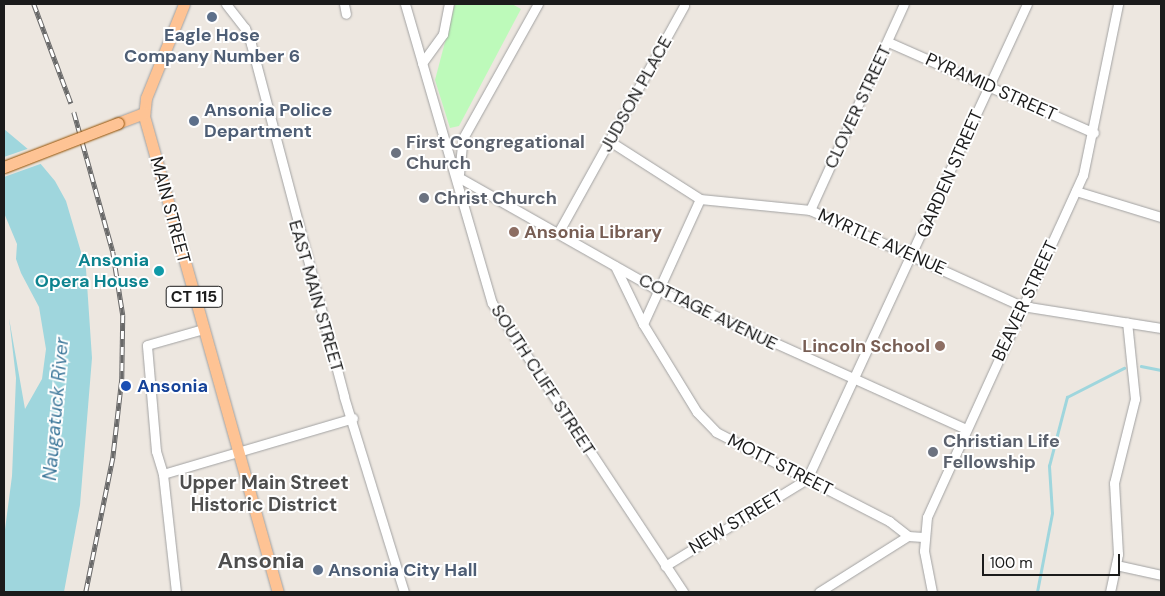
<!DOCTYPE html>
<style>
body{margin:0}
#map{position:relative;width:1165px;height:596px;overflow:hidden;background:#ede7e0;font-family:"DM Sans",sans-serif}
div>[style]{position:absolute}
.park>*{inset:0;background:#bdfaba}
.water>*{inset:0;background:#9fd6dd}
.pier>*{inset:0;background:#ede7e0}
.stream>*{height:2.5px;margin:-1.25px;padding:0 1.25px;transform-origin:1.25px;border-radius:1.25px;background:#9fd6dd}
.roads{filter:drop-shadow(0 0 1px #a2a2a2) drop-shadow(0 0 1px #a2a2a2)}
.minor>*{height:9px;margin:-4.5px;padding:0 4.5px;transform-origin:4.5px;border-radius:4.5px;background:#fff}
.major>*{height:11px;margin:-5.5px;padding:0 5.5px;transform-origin:5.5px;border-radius:5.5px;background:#fec394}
.rail>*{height:4.5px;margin-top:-2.25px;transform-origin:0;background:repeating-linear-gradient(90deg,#fff 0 8px,#696969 0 16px);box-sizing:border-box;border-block:1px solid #696969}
.bridges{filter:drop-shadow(0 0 1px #925000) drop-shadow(0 0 1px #925000)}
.major-bridge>*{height:11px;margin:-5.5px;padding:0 5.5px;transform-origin:5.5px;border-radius:5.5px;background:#fec394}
.dots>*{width:14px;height:14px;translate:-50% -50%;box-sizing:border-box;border:2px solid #fff;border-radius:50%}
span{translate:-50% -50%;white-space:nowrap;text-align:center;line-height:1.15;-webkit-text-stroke:4px #fff;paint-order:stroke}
.shield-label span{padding:1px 4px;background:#fff;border:1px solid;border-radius:4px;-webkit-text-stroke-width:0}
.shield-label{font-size:16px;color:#1b1b1b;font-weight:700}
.service-label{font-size:18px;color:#4e5e75;font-weight:700}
.left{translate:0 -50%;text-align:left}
.street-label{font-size:18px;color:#1b1b1b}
.worship-label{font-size:18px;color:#5b616d;font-weight:700}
.education-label{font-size:18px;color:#785e54;font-weight:700}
.right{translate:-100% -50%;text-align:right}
.culture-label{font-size:18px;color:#0d838f;font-weight:700}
.transit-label{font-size:18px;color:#164399;font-weight:700}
.water-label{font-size:19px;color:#417a9c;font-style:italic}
.neighbourhood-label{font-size:19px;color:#4e4e4e;font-weight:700}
.district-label{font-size:22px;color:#4e4e4e;font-weight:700}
.frame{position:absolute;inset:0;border:5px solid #1b1b1b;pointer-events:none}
.scale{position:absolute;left:982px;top:554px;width:138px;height:22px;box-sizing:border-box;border:2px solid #1b1b1b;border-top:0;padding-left:6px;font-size:15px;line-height:18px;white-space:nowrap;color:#1b1b1b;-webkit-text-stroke:4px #fff;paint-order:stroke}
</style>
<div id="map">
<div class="park">
<div style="clip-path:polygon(455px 4px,512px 4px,521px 9px,459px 126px,450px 128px,435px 80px)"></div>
</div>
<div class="water">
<div style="clip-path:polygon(4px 129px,29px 150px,55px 181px,66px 201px,86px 269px,92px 358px,80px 505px,64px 592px,4px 592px,4px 537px,12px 476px,16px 378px,9px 318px,25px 409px,42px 379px,46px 349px,39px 307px,21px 273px,16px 259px,17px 244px,4px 213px)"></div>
</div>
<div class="pier">
<div style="clip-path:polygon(30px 148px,43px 163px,4px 177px,4px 157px)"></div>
</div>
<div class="stream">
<div style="left:1141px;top:366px;width:20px;rotate:11deg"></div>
<div style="left:1037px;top:592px;width:80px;rotate:-79.2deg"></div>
<div style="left:1052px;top:513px;width:47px;rotate:-93.7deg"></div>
<div style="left:1049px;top:466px;width:71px;rotate:-75.4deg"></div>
<div style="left:1067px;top:397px;width:64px;rotate:-27deg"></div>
</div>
<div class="roads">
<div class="minor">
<div style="left:226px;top:4px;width:31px;rotate:52deg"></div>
<div style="left:245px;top:28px;width:17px;rotate:69deg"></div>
<div style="left:251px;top:44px;width:365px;rotate:75.2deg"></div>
<div style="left:344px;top:397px;width:204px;rotate:72.9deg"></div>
<div style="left:344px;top:4px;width:10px;rotate:79deg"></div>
<div style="left:405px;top:4px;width:311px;rotate:73.8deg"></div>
<div style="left:492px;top:303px;width:346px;rotate:56.5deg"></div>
<div style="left:888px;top:42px;width:225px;rotate:23.8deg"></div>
<div style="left:422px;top:63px;width:36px;rotate:-54deg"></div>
<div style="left:443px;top:34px;width:31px;rotate:-79deg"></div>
<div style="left:611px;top:142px;width:106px;rotate:32.6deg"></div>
<div style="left:700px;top:199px;width:111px;rotate:5.7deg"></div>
<div style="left:810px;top:210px;width:233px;rotate:24.4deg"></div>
<div style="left:1022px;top:306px;width:141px;rotate:9deg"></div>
<div style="left:459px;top:174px;width:36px;rotate:-84deg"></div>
<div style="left:463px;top:138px;width:154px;rotate:-60.8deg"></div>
<div style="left:458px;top:177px;width:230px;rotate:29.5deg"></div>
<div style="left:658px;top:290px;width:338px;rotate:24.3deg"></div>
<div style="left:1076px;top:191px;width:89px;rotate:17deg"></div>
<div style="left:810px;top:210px;width:226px;rotate:-65.5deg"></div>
<div style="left:558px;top:233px;width:260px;rotate:-61deg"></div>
<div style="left:615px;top:266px;width:64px;rotate:64.2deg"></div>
<div style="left:643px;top:324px;width:103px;rotate:58.5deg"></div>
<div style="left:697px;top:412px;width:28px;rotate:46deg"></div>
<div style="left:716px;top:432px;width:195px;rotate:27.2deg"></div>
<div style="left:889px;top:521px;width:24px;rotate:38deg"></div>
<div style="left:643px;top:324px;width:137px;rotate:-65.5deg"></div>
<div style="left:163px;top:474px;width:198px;rotate:-16.4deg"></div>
<div style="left:1116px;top:565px;width:46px;rotate:12.5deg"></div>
<div style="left:665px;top:566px;width:167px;rotate:-31.5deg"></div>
<div style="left:807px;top:479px;width:523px;rotate:-65.15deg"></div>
<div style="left:176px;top:592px;width:119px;rotate:-96.3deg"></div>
<div style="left:163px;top:474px;width:24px;rotate:-107deg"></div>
<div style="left:156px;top:451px;width:106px;rotate:-94.9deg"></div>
<div style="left:147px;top:345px;width:58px;rotate:-15.9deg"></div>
<div style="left:819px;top:592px;width:105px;rotate:-32.2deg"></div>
<div style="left:908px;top:536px;width:15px;rotate:4deg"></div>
<div style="left:932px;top:592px;width:42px;rotate:-101deg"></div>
<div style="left:924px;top:551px;width:34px;rotate:-85deg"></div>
<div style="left:927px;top:517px;width:376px;rotate:-65.5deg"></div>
<div style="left:1083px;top:175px;width:175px;rotate:-78.4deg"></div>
<div style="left:1110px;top:592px;width:39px;rotate:-78deg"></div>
<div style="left:1118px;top:554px;width:71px;rotate:-93.2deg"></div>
<div style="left:1114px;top:483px;width:87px;rotate:-76deg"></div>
<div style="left:1135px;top:399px;width:77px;rotate:-95.9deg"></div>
</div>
<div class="major">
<div style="left:184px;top:4px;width:101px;rotate:112deg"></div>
<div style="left:146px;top:98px;width:18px;rotate:96deg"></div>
<div style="left:144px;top:116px;width:495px;rotate:74.3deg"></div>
<div style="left:118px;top:123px;width:28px;rotate:-21deg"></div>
</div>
</div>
<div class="rail">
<div style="left:34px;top:4px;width:106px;rotate:69.5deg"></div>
<div style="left:74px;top:112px;width:145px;rotate:74.4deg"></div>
<div style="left:113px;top:252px;width:64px;rotate:81deg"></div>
<div style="left:123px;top:315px;width:64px;rotate:90.9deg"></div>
<div style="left:122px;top:379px;width:80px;rotate:96.5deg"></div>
<div style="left:113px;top:458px;width:137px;rotate:101.4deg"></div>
</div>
<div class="bridges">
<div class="major-bridge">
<div style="left:4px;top:167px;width:122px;rotate:-21.1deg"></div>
</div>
</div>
<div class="dots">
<div style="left:212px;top:17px;background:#5c6f8a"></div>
<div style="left:194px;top:121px;background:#5c6f8a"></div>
<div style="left:396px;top:153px;background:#6b7280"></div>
<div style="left:424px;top:198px;background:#6b7280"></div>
<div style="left:514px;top:232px;background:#8d6e63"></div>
<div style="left:159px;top:271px;background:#0f9aa8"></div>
<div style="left:940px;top:346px;background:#8d6e63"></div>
<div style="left:126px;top:386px;background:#1a4fb4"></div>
<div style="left:933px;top:452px;background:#6b7280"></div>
<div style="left:318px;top:570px;background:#5c6f8a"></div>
</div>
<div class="shield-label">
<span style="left:194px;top:297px">CT 115</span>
</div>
<div class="service-label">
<span style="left:212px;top:46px">Eagle Hose<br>Company Number 6</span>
<span class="left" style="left:204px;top:121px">Ansonia Police<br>Department</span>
<span class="left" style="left:328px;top:570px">Ansonia City Hall</span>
</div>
<div class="street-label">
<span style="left:991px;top:87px;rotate:24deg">PYRAMID STREET</span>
<span style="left:636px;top:94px;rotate:-61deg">JUDSON PLACE</span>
<span style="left:858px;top:107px;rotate:-65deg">CLOVER STREET</span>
<span style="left:950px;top:174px;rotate:-66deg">GARDEN STREET</span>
<span style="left:170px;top:210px;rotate:75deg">MAIN STREET</span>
<span style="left:882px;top:242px;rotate:24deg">MYRTLE AVENUE</span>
<span style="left:316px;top:296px;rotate:74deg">EAST MAIN STREET</span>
<span style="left:1025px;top:301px;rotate:-65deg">BEAVER STREET</span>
<span style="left:708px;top:312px;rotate:26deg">COTTAGE AVENUE</span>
<span style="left:543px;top:380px;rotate:57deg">SOUTH CLIFF STREET</span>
<span style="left:780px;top:465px;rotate:27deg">MOTT STREET</span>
<span style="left:736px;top:522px;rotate:-31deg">NEW STREET</span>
</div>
<div class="worship-label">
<span class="left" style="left:406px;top:153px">First Congregational<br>Church</span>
<span class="left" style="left:434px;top:198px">Christ Church</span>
<span class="left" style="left:943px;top:452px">Christian Life<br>Fellowship</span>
</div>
<div class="education-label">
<span class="left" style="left:524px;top:232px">Ansonia Library</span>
<span class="right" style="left:930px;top:346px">Lincoln School</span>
</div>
<div class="culture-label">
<span class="right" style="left:149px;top:271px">Ansonia<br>Opera House</span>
</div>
<div class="transit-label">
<span class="left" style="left:137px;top:386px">Ansonia</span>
</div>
<div class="water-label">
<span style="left:56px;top:409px;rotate:-85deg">Naugatuck River</span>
</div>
<div class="neighbourhood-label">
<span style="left:264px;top:494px">Upper Main Street<br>Historic District</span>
</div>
<div class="district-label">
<span style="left:261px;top:561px">Ansonia</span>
</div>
<div class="frame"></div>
<div class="scale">100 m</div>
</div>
